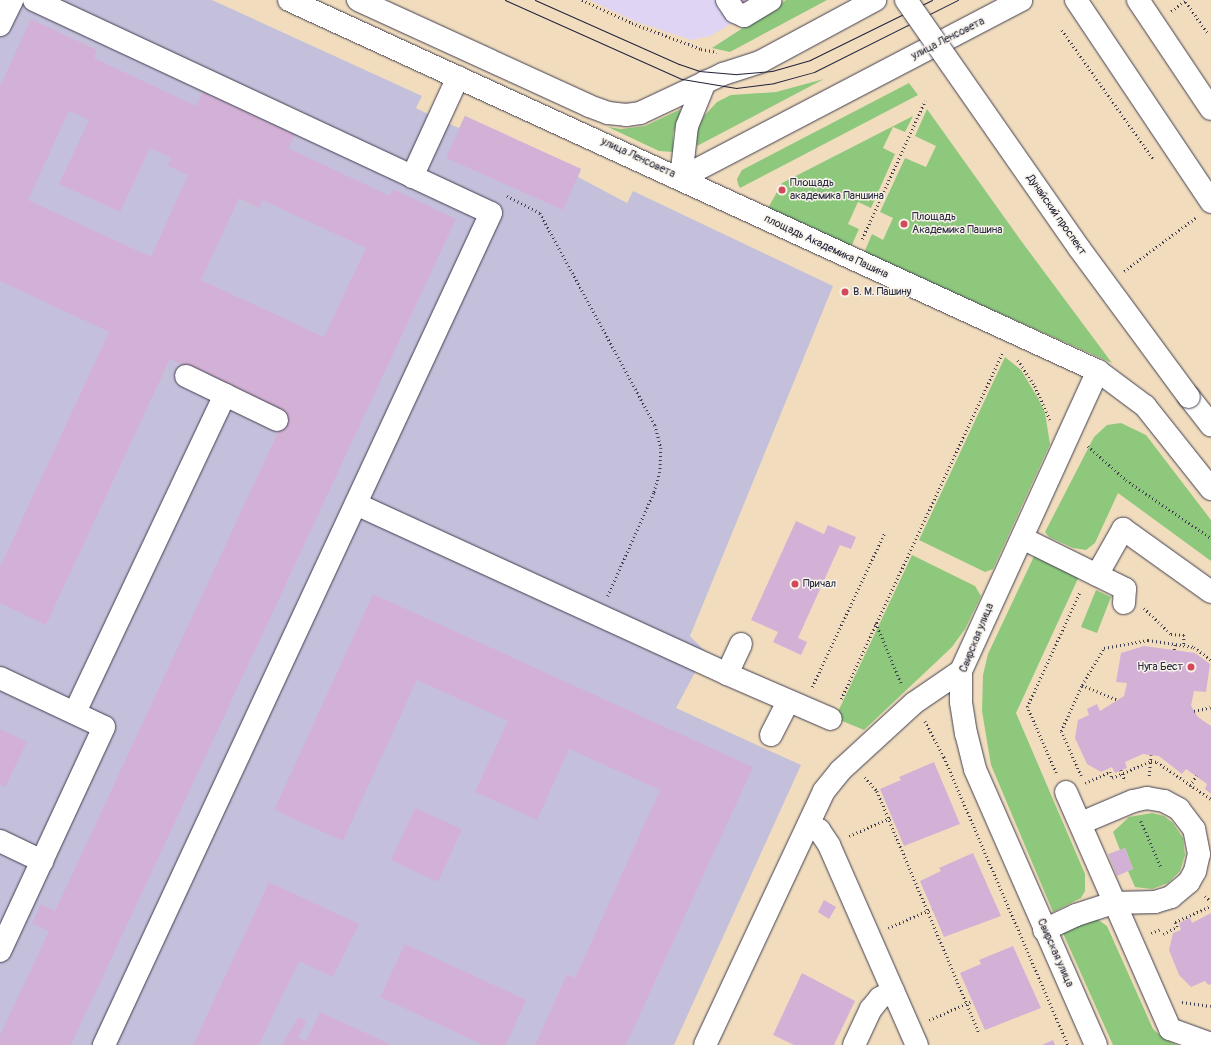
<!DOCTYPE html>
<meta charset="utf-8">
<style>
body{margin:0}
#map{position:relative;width:1211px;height:1045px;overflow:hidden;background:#f1ddbe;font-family:Pangolin,sans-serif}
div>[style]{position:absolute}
.built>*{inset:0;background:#e0d4f4}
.industrial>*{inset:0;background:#c4c0db}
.green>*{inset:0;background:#8ec87d}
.building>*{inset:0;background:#d3b1d6}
.path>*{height:2.5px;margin-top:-1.25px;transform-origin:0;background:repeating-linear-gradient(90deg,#413e4f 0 1px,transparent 0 4px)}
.roads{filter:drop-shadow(0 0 1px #413e4f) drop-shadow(0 0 1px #413e4f)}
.minor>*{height:22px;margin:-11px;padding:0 11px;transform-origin:11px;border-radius:11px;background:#fff}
.major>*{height:22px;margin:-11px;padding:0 11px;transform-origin:11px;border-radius:11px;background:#fff}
.tram>*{height:1px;margin:-0.5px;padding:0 0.5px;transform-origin:0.5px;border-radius:0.5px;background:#22223b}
.bridges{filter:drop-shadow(0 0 1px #413e4f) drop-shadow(0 0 1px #413e4f)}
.major-bridge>*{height:22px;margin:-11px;padding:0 11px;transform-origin:11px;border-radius:11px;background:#fff}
.dots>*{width:11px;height:11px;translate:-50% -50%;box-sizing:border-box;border:2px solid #f7f3e8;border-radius:50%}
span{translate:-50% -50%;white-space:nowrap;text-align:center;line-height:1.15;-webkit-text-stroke:3px #f7f3e8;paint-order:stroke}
.street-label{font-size:11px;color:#22223b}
.poi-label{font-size:11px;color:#22223b}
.left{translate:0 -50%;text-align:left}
.right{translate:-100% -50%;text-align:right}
</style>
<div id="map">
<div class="built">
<div style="clip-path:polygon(590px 0,772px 0,710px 36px,691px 40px,634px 21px)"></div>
</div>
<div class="industrial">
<div style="clip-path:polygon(0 0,212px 0,422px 96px,416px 108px,438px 119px,459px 128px,465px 116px,581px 169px,578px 177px,627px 203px,633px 191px,833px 286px,690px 636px,706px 652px,676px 708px,801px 765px,674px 1045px,0 1045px)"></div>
</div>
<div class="green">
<div style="clip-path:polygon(786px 0,827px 0,730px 52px,712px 48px)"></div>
<div style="clip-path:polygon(824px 79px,697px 146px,696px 133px,704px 116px,717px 102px,731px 95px,776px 92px)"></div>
<div style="clip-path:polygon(909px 83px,918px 95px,740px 188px,738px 184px,737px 179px,742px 170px)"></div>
<div style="clip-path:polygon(681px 109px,673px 134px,673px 152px,659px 151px,608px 127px,621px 129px,645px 126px)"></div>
<div style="clip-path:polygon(927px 109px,1019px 238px,1112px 363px,864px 253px,872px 234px,883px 240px,893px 218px,880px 212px,905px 158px,926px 167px,936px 146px,915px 136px)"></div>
<div style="clip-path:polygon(913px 116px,905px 132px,893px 127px,883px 148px,895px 154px,871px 208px,858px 202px,848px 224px,859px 229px,851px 247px,767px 210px,782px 183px)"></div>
<div style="clip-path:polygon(1005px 357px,1021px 370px,1038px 398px,1045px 413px,1050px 444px,993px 569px,985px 572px,919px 540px)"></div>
<div style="clip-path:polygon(1121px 423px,1146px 435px,1211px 520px,1211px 561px,1118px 493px,1095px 543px,1086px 550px,1073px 548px,1049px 537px,1045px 532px,1094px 437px,1107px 425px)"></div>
<div style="clip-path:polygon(1036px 552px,1081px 572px,1016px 713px,1085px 874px,1085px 891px,1081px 898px,1053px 912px,991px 765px,982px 711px,983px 675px,988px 654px)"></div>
<div style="clip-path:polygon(912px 555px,975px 586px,981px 596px,965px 629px,952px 647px,864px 730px,835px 718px)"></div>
<div style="clip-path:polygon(1096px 590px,1111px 597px,1097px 633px,1081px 627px)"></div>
<div style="clip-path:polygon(1152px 813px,1164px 816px,1173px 823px,1183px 838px,1185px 855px,1180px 871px,1168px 883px,1152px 889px,1135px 887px,1128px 871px,1133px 869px,1125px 848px,1120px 850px,1113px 832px,1129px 817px)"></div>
<div style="clip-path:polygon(1097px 919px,1107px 926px,1153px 1029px,1164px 1039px,1177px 1045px,1113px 1045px,1062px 931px)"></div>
</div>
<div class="building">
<div style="clip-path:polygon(738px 0,752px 0,743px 6px)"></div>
<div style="clip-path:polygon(evenodd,31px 19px,97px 50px,94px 58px,196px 106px,203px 92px,295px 135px,288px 148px,390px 196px,393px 189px,456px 219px,71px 1045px,0 1045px,0 1035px,49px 931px,32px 923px,41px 904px,55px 911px,287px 413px,170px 359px,46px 625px,0 603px,0 567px,109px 332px,0 281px,0 86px,31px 19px,69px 111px,89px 120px,59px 184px,120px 212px,150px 148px,171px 158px,168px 166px,188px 175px,151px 257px,28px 200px,69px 111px,31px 19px,239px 198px,259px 208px,262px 200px,366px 248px,324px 337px,201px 280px,239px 198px)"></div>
<div style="clip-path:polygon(465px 116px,581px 169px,563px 210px,446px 158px)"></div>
<div style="clip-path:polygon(796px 521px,824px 534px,828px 525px,856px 537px,851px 549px,840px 545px,798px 638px,807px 642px,801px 655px,773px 642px,778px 632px,751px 620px)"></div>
<div style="clip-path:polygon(373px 594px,753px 767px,626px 1045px,535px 1045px,567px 974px,575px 978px,660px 790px,569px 749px,537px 820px,475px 792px,508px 721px,417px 680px,343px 841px,274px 810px)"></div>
<div style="clip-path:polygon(1144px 646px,1195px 653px,1210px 664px,1206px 692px,1194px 691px,1191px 706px,1198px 717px,1211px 726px,1211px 794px,1205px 789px,1207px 784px,1186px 769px,1182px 774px,1159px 756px,1143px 754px,1125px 762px,1127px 768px,1115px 773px,1112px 767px,1101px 772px,1087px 764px,1075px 738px,1078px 720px,1089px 715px,1087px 709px,1097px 704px,1100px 711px,1124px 696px,1127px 683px,1116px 682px,1121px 653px)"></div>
<div style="clip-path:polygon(0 729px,27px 742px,5px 787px,0 785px)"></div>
<div style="clip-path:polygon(934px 762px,960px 824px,904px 846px,880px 789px,901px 780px,899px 777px)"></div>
<div style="clip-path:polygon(415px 808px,462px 829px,438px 882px,391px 860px)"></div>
<div style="clip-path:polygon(1125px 848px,1133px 869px,1117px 876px,1108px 854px)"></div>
<div style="clip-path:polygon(973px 853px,1001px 916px,944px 937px,920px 881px,941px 871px,939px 868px)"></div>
<div style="clip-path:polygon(269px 882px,359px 924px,333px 977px,299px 961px,259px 1045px,193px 1045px)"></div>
<div style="clip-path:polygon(824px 900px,836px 907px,829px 919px,818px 912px)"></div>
<div style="clip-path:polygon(1211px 913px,1211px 984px,1208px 985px,1205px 981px,1191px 987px,1179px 975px,1169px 950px,1173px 933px,1181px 930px,1179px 923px,1190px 918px,1192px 923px)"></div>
<div style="clip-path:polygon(405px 944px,526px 1000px,506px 1045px,483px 1045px,380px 997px)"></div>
<div style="clip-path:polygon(1013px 946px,1041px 1008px,985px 1030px,960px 973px,981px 964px,979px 960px)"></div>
<div style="clip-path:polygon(802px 973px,855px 1001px,834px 1045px,794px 1045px,773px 1035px)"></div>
<div style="clip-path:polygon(320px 1012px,392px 1045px,282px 1045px,298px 1017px,306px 1021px,298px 1038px,306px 1041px)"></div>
<div style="clip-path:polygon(1053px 1040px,1055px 1045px,1042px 1045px)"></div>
</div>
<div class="path">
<div style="left:582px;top:0;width:55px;rotate:24.7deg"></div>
<div style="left:632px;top:23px;width:74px;rotate:20.6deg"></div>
<div style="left:701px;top:49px;width:16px;rotate:11deg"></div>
<div style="left:1186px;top:2px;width:38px;rotate:55deg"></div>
<div style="left:1171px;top:11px;width:19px;rotate:-36deg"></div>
<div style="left:1062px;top:30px;width:159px;rotate:54.7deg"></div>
<div style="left:507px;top:196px;width:37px;rotate:27deg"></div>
<div style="left:540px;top:213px;width:241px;rotate:61.5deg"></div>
<div style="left:655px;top:425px;width:24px;rotate:75deg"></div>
<div style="left:661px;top:448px;width:24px;rotate:92deg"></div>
<div style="left:660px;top:472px;width:22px;rotate:106deg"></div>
<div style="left:654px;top:493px;width:113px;rotate:114.1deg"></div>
<div style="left:862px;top:239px;width:152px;rotate:-65.5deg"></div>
<div style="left:1124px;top:271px;width:89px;rotate:-36.7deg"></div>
<div style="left:1018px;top:360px;width:31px;rotate:57deg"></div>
<div style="left:1035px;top:386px;width:37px;rotate:66deg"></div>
<div style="left:1088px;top:446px;width:51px;rotate:41.8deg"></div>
<div style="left:1126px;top:480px;width:103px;rotate:34.3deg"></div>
<div style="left:1144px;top:608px;width:37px;rotate:44deg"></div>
<div style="left:1171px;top:634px;width:13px;rotate:4deg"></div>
<div style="left:1184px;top:635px;width:11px;rotate:90deg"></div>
<div style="left:876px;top:623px;width:67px;rotate:67.2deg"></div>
<div style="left:1174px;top:650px;width:6px;rotate:-81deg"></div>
<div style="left:1082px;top:685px;width:39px;rotate:23deg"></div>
<div style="left:812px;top:687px;width:171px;rotate:-64.8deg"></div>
<div style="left:841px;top:699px;width:383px;rotate:-65deg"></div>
<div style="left:1194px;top:711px;width:17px;rotate:-13deg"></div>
<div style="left:925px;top:721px;width:41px;rotate:62.2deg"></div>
<div style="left:944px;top:757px;width:314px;rotate:66.7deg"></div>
<div style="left:1121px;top:770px;width:12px;rotate:70deg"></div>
<div style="left:1056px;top:773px;width:72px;rotate:-113.7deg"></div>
<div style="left:1027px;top:707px;width:127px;rotate:-65.3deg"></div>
<div style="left:1081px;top:776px;width:49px;rotate:-114deg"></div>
<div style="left:1061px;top:731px;width:51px;rotate:-65.5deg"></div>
<div style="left:1082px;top:685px;width:43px;rotate:-59.3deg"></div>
<div style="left:1104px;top:648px;width:45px;rotate:-10.3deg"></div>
<div style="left:1148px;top:640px;width:47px;rotate:8.7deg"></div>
<div style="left:1194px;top:647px;width:21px;rotate:37deg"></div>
<div style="left:1149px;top:776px;width:21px;rotate:-85deg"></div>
<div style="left:865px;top:777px;width:18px;rotate:49deg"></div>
<div style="left:877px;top:791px;width:262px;rotate:67.1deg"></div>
<div style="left:1085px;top:783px;width:27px;rotate:-24deg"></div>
<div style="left:1110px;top:772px;width:6px;rotate:72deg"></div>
<div style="left:1112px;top:778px;width:43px;rotate:-23.6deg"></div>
<div style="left:1151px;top:761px;width:6px;rotate:9deg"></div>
<div style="left:1157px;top:762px;width:65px;rotate:34.4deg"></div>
<div style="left:1190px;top:786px;width:12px;rotate:-59deg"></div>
<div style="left:1141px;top:821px;width:50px;rotate:66.5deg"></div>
<div style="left:849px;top:836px;width:47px;rotate:-23.8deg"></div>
<div style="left:1205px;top:896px;width:8px;rotate:40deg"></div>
<div style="left:888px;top:928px;width:48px;rotate:-23.4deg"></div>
<div style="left:1151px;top:933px;width:11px;rotate:-22deg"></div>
<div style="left:1163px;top:934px;width:16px;rotate:-27deg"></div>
<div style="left:1177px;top:927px;width:5px;rotate:-112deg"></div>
<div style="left:1175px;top:922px;width:39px;rotate:-24deg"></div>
<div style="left:1182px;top:1002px;width:29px;rotate:8deg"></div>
<div style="left:929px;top:1020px;width:47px;rotate:-23.8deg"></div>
</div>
<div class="roads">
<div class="minor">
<div style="left:34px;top:0;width:504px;rotate:24.99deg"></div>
<div style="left:491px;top:213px;width:918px;rotate:114.95deg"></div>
<div style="left:358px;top:0;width:254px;rotate:24.6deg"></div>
<div style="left:589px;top:106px;width:20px;rotate:20deg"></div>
<div style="left:608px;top:113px;width:18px;rotate:6deg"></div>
<div style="left:626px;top:115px;width:14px;rotate:-8deg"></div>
<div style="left:640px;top:113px;width:92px;rotate:-25.2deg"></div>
<div style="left:723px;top:74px;width:39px;rotate:-18deg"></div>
<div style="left:760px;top:62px;width:131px;rotate:-28.3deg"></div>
<div style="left:727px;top:0;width:14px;rotate:56deg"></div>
<div style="left:735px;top:12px;width:10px;rotate:24deg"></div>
<div style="left:744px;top:16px;width:31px;rotate:-31deg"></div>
<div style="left:1138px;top:0;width:131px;rotate:56.2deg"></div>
<div style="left:0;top:25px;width:28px;rotate:-64deg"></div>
<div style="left:412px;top:177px;width:110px;rotate:-65.3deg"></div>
<div style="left:681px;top:178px;width:384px;rotate:-27.6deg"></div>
<div style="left:681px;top:178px;width:52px;rotate:-83.4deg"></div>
<div style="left:687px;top:126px;width:48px;rotate:-67.8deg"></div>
<div style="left:186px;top:376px;width:101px;rotate:25.8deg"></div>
<div style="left:356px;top:504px;width:408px;rotate:24.6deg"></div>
<div style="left:1022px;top:538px;width:115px;rotate:26.3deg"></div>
<div style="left:1125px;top:589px;width:14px;rotate:94deg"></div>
<div style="left:1097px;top:575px;width:53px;rotate:-60.5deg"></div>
<div style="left:1123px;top:529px;width:108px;rotate:35.6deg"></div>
<div style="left:741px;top:644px;width:33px;rotate:115deg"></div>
<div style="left:727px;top:674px;width:113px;rotate:23.4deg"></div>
<div style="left:0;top:678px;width:115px;rotate:25.2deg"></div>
<div style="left:104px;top:727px;width:247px;rotate:114.9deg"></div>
<div style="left:75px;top:712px;width:351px;rotate:-64.7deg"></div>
<div style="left:771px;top:735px;width:38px;rotate:-63deg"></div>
<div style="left:1066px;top:792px;width:259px;rotate:66.3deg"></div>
<div style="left:1170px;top:1029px;width:44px;rotate:20.1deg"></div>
<div style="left:809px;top:824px;width:12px;rotate:31deg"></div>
<div style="left:819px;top:830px;width:18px;rotate:56deg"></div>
<div style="left:829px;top:845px;width:219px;rotate:66.3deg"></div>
<div style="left:0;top:841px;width:47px;rotate:25.5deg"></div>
<div style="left:1044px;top:930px;width:35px;rotate:-25deg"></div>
<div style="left:1076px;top:915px;width:39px;rotate:-18deg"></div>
<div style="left:1113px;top:903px;width:42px;rotate:-1.4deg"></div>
<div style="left:1155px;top:902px;width:17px;rotate:-17deg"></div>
<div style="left:1171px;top:897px;width:23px;rotate:-40deg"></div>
<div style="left:1189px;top:882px;width:13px;rotate:-61deg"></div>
<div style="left:1195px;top:871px;width:17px;rotate:-77deg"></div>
<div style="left:1199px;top:854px;width:25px;rotate:-101deg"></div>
<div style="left:1194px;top:829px;width:25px;rotate:-127deg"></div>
<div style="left:1179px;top:809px;width:17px;rotate:-152deg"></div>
<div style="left:1164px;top:801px;width:17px;rotate:-170deg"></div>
<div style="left:1147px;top:798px;width:14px;rotate:168deg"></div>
<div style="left:1133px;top:801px;width:56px;rotate:157.1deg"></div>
<div style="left:705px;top:1045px;width:280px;rotate:-64.9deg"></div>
<div style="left:824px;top:791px;width:26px;rotate:-51deg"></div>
<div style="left:840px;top:771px;width:100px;rotate:-42.6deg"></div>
<div style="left:914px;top:703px;width:57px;rotate:-34.2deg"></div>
<div style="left:854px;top:1045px;width:40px;rotate:-65deg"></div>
<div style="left:871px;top:1009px;width:14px;rotate:-51deg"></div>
<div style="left:880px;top:998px;width:15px;rotate:-28deg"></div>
<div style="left:1096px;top:1045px;width:301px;rotate:-113.7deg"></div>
<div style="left:975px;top:769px;width:36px;rotate:-104deg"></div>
<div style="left:966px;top:734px;width:32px;rotate:-99deg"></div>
<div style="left:961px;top:702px;width:31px;rotate:-90deg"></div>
<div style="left:961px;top:671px;width:330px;rotate:-65.5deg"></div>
</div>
<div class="major">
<div style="left:289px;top:0;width:890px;rotate:24.64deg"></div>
<div style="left:1098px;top:371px;width:59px;rotate:36.7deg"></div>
<div style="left:1145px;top:406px;width:106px;rotate:51.5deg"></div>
<div style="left:1189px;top:397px;width:36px;rotate:52deg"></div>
</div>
</div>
<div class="tram">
<div style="left:505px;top:0;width:194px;rotate:24.1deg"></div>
<div style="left:682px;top:79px;width:55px;rotate:9.5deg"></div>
<div style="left:736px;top:88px;width:38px;rotate:-7deg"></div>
<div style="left:774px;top:83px;width:41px;rotate:-15.4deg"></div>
<div style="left:814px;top:72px;width:161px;rotate:-26.6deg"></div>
<div style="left:535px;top:0;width:158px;rotate:24deg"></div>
<div style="left:679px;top:64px;width:21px;rotate:19deg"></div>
<div style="left:699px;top:71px;width:38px;rotate:5deg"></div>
<div style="left:737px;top:74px;width:35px;rotate:-5deg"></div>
<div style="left:772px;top:71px;width:40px;rotate:-16deg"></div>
<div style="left:810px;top:60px;width:136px;rotate:-26.2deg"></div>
</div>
<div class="bridges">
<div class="major-bridge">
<div style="left:906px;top:0;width:302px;rotate:55.1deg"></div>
<div style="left:1079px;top:248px;width:185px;rotate:53.6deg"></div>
<div style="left:1076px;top:0;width:243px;rotate:56.2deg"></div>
</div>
</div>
<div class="dots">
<div style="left:782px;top:190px;background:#d1495b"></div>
<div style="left:904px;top:224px;background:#d1495b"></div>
<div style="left:845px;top:292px;background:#d1495b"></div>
<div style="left:795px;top:584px;background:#d1495b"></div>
<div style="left:1191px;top:667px;background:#d1495b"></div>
</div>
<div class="street-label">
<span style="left:948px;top:39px;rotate:-27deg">улица Ленсовета</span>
<span style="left:638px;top:158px;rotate:25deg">улица Ленсовета</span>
<span style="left:1056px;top:215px;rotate:55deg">Дунайский проспект</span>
<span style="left:826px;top:247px;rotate:25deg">площадь Академика Пашина</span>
<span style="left:977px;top:638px;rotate:-68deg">Свирская улица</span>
<span style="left:1055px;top:953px;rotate:66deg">Свирская улица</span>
</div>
<div class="poi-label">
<span class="left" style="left:790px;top:190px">Площадь<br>академика Паншина</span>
<span class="left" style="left:912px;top:224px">Площадь<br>Академика Пашина</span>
<span class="left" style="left:853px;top:292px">В. М. Пашину</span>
<span class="left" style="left:803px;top:584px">Причал</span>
<span class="right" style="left:1183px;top:667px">Нуга Бест</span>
</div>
</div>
